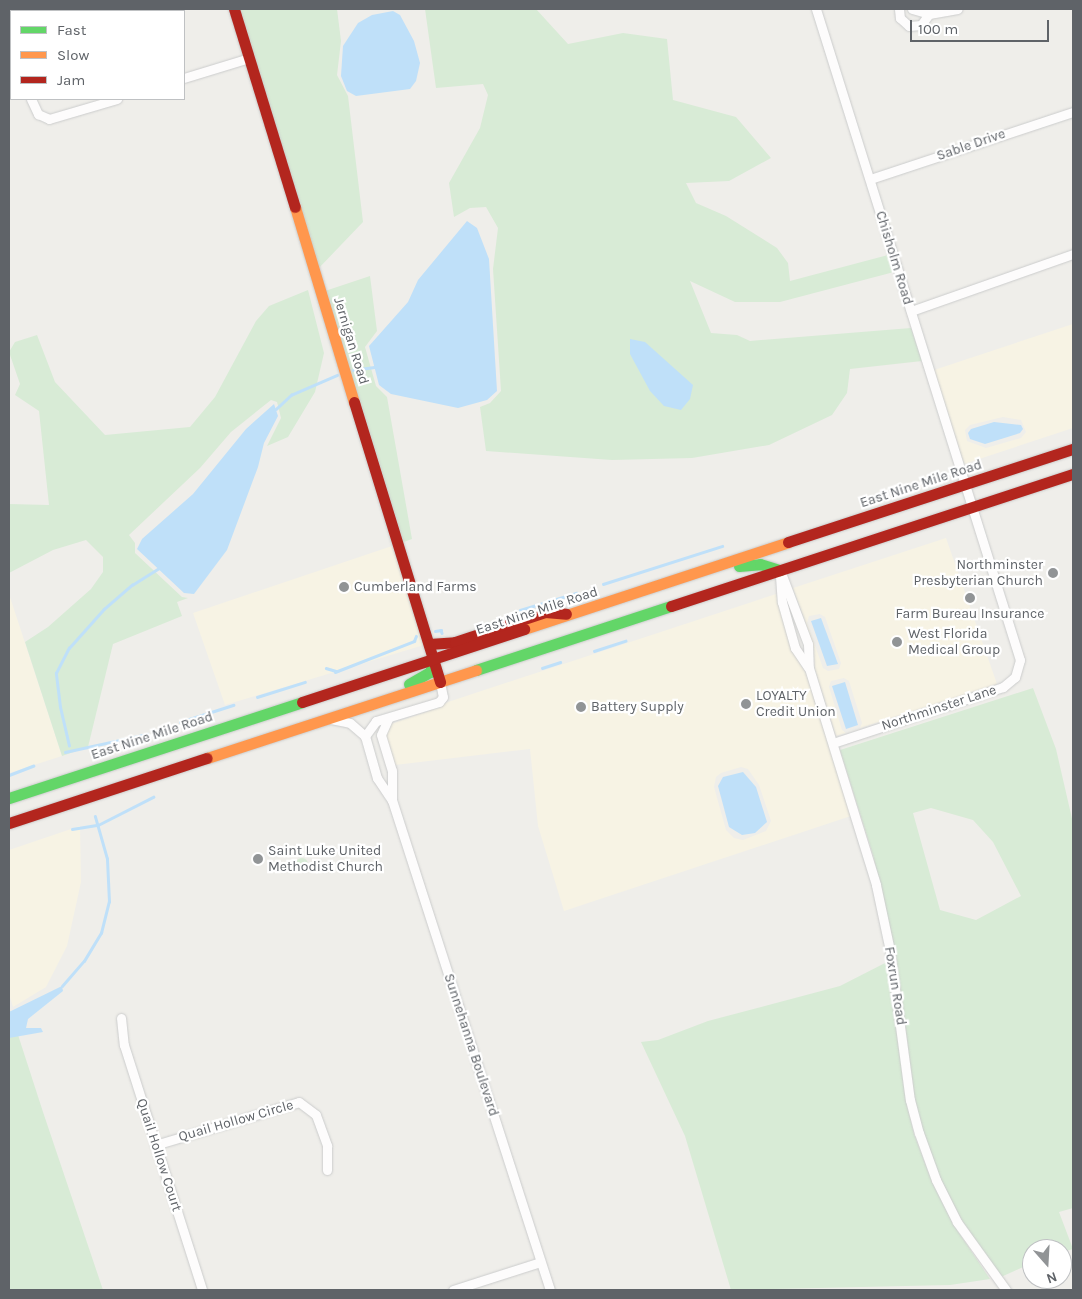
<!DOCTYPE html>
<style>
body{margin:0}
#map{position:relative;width:1082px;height:1299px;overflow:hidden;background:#efeeea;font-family:Karla,sans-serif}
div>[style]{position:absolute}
.commercial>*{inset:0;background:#f7f3e4}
.green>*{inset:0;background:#d8ebd6}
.round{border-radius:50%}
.water>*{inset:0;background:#bfe0f9}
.stream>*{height:2.5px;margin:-1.25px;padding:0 1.25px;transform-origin:1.25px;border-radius:1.25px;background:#bfe0f9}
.roads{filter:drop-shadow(0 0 1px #cbcccc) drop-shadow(0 0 1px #cbcccc)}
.street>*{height:9px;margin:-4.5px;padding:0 4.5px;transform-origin:4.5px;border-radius:4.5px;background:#fdfcfc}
.fast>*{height:11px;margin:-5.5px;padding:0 5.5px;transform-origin:5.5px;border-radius:5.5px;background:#63d668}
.slow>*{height:11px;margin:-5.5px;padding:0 5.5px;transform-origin:5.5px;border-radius:5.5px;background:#ff974d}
.jam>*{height:11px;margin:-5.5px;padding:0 5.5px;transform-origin:5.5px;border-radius:5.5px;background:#b3261e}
.dots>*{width:14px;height:14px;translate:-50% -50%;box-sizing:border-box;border:2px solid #fff;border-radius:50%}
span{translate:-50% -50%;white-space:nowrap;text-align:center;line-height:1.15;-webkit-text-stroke:4.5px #fff;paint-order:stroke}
.street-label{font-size:14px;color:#5f6368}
.poi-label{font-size:14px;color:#5f6368}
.right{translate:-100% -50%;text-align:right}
.left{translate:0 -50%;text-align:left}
.frame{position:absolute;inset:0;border:10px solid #5f6368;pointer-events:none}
.legend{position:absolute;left:10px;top:10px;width:175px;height:90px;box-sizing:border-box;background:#fff;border:1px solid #bfc1c3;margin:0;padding:6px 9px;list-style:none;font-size:15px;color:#5f6368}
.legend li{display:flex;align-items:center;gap:10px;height:25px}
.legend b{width:25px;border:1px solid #bfc1c3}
.north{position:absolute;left:1022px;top:1239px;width:50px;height:50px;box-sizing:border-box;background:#fff;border:1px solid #bfc1c3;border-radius:50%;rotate:161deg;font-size:14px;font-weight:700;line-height:20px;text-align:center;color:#5f6368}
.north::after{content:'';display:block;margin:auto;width:18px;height:22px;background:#919496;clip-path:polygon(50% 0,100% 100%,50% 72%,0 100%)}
.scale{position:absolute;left:910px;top:20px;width:139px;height:22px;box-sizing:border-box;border:2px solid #5f6368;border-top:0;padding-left:6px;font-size:15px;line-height:18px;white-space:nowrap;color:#5f6368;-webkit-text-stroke:4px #fff;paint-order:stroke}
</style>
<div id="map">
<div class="commercial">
<div style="clip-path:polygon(evenodd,1073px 324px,1073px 428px,964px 464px,934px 370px,1073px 324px,1003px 417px,1021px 420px,1026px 432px,1021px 438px,986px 448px,967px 441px,965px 430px,970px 425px,1003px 417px)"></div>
<div style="clip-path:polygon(evenodd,946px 538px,997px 684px,860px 728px,862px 723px,849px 681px,844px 678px,831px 681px,829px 687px,842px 730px,846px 733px,836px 736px,815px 670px,813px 643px,793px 588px,946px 538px,820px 614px,825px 617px,841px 663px,839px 669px,828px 671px,823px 668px,807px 623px,809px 616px,820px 614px)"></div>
<div style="clip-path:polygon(392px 546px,424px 645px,225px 705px,193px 613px)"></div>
<div style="clip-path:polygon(9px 594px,62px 756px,9px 773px)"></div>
<div style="clip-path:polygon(evenodd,776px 594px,791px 649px,806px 673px,851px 816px,564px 911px,538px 826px,530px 749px,395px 765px,386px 735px,391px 724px,441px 707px,445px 703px,776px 594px,741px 767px,748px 769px,759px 785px,771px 821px,766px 831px,743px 840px,734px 838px,726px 830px,714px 787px,716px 777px,721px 773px,741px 767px)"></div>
<div style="clip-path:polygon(80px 826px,81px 882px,67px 946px,46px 987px,13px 1007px,9px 994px,9px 850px)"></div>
</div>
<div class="green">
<div style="clip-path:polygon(239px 9px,337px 9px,341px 41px,337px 75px,348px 96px,363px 222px,318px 269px)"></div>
<div style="clip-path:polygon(425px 9px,536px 9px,568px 44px,623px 33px,667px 39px,673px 100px,736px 117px,771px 158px,729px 181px,686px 183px,696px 203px,726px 216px,777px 248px,788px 263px,790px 281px,888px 255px,894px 272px,780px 302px,735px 302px,690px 281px,711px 333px,737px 335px,750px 341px,911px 328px,922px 361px,850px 369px,847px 393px,832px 415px,769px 445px,692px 458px,612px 460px,486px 451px,480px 407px,490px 403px,501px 391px,493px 269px,498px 228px,486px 207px,470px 208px,454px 217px,449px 183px,480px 128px,488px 95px,483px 84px,436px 88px)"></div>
<div style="clip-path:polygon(370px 276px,377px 331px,365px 347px,376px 386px,387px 397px,412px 539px,401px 543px,325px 291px)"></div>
<div style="clip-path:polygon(308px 290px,324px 353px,315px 392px,288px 437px,267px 446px,281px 418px,277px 402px,271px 400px,231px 432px,200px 468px,129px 535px,135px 543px,135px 553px,182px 597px,188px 598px,177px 602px,182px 616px,113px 644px,88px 747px,62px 756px,25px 642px,48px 627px,91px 589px,103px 572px,103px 557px,86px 540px,53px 550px,9px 573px,9px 504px,49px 505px,39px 411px,15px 395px,20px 384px,9px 352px,15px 342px,37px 335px,55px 382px,105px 435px,190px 427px,215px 397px,256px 321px,269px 306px)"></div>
<div style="clip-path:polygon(evenodd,1033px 688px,1056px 749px,1073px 823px,1073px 1208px,1059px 1212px,1073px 1249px,1062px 1252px,1062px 1249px,1032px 1249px,1032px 1263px,1001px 1277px,961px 1219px,940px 1178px,923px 1132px,915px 1100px,895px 950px,873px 855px,840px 750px,1033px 688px,931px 808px,973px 820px,993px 842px,1021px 896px,976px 920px,940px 910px,913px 813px,931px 808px)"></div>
<div class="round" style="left:296px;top:858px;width:12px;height:12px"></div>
<div style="clip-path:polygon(887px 962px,906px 1101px,914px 1134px,932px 1182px,953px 1224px,990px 1279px,950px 1285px,731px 1290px,685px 1136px,641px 1042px,658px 1040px,708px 1021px,840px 986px)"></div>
<div style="clip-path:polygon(9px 1007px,43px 1112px,103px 1290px,9px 1290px)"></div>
</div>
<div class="water">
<div style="clip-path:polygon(393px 11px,400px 15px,414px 41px,420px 63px,416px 81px,410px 89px,356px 96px,347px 91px,341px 76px,343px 46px,358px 23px,372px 15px)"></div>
<div style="clip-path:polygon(467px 221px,477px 228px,489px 259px,497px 391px,487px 400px,458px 408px,391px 394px,379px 385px,369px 346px,408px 302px,418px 280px)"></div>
<div style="clip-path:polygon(630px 339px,645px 342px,693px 385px,690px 399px,681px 410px,664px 406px,650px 391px,630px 354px)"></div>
<div style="clip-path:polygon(274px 404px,278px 416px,264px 443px,258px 467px,227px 550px,194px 594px,184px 593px,137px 549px,142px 539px,193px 494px,246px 429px)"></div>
<div style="clip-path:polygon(994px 422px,1021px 425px,1023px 429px,1020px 433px,985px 444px,970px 439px,968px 433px,971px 429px)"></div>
<div style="clip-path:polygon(821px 618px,838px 664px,827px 666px,811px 621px)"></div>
<div style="clip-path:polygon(845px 682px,858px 725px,846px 729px,832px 686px)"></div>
<div style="clip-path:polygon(743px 772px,756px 787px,767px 822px,755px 833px,742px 835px,729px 827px,718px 786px,723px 777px)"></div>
<div style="clip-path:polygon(62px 986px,63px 991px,28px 1019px,26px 1028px,41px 1028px,43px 1032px,9px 1038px,9px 1012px)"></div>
</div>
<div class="stream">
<div style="left:353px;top:370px;width:21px;rotate:-8deg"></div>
<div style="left:276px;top:409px;width:21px;rotate:-43deg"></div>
<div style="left:291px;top:395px;width:50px;rotate:-23.5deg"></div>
<div style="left:603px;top:584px;width:125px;rotate:-17.7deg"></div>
<div style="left:520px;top:610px;width:59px;rotate:-16.9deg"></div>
<div style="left:435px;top:631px;width:6px;rotate:-9deg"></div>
<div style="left:441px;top:630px;width:3px;rotate:72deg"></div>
<div style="left:594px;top:651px;width:33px;rotate:-18deg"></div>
<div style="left:326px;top:668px;width:10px;rotate:17deg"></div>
<div style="left:542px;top:668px;width:19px;rotate:-18deg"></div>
<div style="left:335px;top:672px;width:85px;rotate:-21.4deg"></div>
<div style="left:414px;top:641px;width:5px;rotate:-68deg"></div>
<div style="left:257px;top:697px;width:50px;rotate:-17.4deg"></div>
<div style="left:180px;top:722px;width:56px;rotate:-17.8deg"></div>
<div style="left:69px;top:746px;width:40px;rotate:-103deg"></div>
<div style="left:60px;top:707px;width:34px;rotate:-97deg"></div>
<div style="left:56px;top:673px;width:28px;rotate:-63deg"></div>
<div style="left:69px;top:648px;width:52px;rotate:-48.1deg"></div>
<div style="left:104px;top:609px;width:37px;rotate:-41deg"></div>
<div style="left:132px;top:585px;width:31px;rotate:-32deg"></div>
<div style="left:65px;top:752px;width:84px;rotate:-12.4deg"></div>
<div style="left:9px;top:775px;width:26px;rotate:-21deg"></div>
<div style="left:72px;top:829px;width:26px;rotate:-9deg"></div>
<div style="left:98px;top:825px;width:62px;rotate:-27deg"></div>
<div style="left:62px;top:986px;width:33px;rotate:-49deg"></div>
<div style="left:84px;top:961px;width:33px;rotate:-59deg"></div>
<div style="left:101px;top:933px;width:32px;rotate:-76deg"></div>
<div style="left:109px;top:902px;width:43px;rotate:-92.7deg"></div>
<div style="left:107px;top:859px;width:44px;rotate:-105.9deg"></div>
</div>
<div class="roads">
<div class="street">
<div style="left:816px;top:9px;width:682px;rotate:72.6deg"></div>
<div style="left:1020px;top:660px;width:18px;rotate:106deg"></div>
<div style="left:1015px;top:677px;width:16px;rotate:140deg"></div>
<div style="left:1003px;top:687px;width:179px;rotate:161.8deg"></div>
<div style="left:899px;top:9px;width:9px;rotate:84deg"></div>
<div style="left:900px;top:18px;width:12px;rotate:42deg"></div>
<div style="left:909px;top:26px;width:12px;rotate:-5deg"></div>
<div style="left:921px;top:25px;width:14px;rotate:-54deg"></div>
<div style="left:912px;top:9px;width:18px;rotate:16deg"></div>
<div style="left:929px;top:14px;width:29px;rotate:-10deg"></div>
<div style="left:9px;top:12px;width:9px;rotate:-18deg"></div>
<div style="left:9px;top:27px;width:8px;rotate:76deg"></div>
<div style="left:184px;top:78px;width:68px;rotate:-17.1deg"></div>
<div style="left:31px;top:99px;width:17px;rotate:65deg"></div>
<div style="left:38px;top:114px;width:12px;rotate:24deg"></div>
<div style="left:49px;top:119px;width:71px;rotate:-16.4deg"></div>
<div style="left:870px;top:179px;width:213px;rotate:-18.3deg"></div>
<div style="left:911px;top:311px;width:172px;rotate:-19.4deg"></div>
<div style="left:780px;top:570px;width:79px;rotate:69.3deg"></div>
<div style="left:808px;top:644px;width:24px;rotate:88deg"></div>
<div style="left:809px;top:668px;width:227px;rotate:72.8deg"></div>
<div style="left:876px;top:885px;width:67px;rotate:78deg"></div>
<div style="left:890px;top:951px;width:150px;rotate:82.4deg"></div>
<div style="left:910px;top:1100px;width:34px;rotate:75deg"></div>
<div style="left:919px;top:1133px;width:50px;rotate:70.1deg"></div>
<div style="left:936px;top:1180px;width:47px;rotate:63.4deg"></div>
<div style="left:957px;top:1222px;width:84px;rotate:54.2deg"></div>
<div style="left:780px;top:576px;width:26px;rotate:86deg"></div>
<div style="left:782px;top:602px;width:48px;rotate:74.2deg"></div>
<div style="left:795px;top:648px;width:23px;rotate:56deg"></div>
<div style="left:440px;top:682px;width:15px;rotate:79deg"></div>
<div style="left:443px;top:697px;width:6px;rotate:129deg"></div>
<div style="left:439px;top:702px;width:66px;rotate:163.2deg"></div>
<div style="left:376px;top:721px;width:19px;rotate:126deg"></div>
<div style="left:365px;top:736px;width:44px;rotate:74.1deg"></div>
<div style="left:377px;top:778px;width:27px;rotate:56deg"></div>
<div style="left:392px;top:800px;width:515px;rotate:72.13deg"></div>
<div style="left:331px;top:719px;width:19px;rotate:12deg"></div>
<div style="left:350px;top:723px;width:20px;rotate:41deg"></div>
<div style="left:388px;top:719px;width:17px;rotate:114deg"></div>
<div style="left:381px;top:735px;width:38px;rotate:73deg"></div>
<div style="left:392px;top:771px;width:29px;rotate:90deg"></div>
<div style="left:121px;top:1018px;width:27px;rotate:84deg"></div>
<div style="left:124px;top:1045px;width:257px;rotate:72.3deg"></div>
<div style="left:155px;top:1145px;width:150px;rotate:-16.6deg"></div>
<div style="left:299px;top:1102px;width:21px;rotate:37deg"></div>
<div style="left:316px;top:1115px;width:33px;rotate:70deg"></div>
<div style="left:327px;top:1146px;width:24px;rotate:90deg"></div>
<div style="left:453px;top:1290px;width:91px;rotate:-17.8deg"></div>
</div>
<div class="fast">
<div style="left:739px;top:566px;width:21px;rotate:-5deg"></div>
<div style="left:760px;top:564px;width:21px;rotate:17deg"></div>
<div style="left:476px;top:670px;width:205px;rotate:-18.2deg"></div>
<div style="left:409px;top:684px;width:24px;rotate:-30deg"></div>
<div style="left:430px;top:672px;width:13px;rotate:-72deg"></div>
<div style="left:9px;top:798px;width:308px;rotate:-18.1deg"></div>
</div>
<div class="slow">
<div style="left:295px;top:207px;width:204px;rotate:73.2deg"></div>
<div style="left:524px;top:629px;width:278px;rotate:-18.2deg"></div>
<div style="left:207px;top:758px;width:283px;rotate:-18.1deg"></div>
</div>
<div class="jam">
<div style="left:234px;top:9px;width:207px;rotate:72.9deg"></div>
<div style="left:354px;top:402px;width:293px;rotate:72.9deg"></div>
<div style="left:788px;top:542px;width:300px;rotate:-18.1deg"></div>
<div style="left:671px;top:606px;width:423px;rotate:-18.2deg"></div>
<div style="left:429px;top:644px;width:26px;rotate:-4deg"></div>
<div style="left:455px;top:642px;width:95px;rotate:-18.4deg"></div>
<div style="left:545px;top:612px;width:21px;rotate:5deg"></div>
<div style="left:302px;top:702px;width:234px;rotate:-18.2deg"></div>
<div style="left:9px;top:823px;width:208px;rotate:-18.2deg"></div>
</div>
</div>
<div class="dots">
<div style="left:1053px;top:573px;background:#919496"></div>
<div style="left:344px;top:587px;background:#919496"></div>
<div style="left:970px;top:598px;background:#919496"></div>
<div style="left:897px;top:642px;background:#919496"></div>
<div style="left:746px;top:704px;background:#919496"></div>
<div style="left:581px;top:707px;background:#919496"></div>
<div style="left:258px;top:859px;background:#919496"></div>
</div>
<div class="street-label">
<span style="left:971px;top:145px;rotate:-19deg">Sable Drive</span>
<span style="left:894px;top:258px;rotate:73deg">Chisholm Road</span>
<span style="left:351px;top:341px;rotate:73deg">Jernigan Road</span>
<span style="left:921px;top:484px;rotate:-18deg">East Nine Mile Road</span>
<span style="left:537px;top:611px;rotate:-18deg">East Nine Mile Road</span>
<span style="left:939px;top:708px;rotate:-18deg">Northminster Lane</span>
<span style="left:152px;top:736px;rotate:-18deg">East Nine Mile Road</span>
<span style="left:895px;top:986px;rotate:81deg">Foxrun Road</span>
<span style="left:471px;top:1045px;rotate:72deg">Sunnehanna Boulevard</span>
<span style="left:236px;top:1121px;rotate:-16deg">Quail Hollow Circle</span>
<span style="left:159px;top:1155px;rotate:72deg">Quail Hollow Court</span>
</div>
<div class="poi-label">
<span class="right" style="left:1043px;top:573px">Northminster<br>Presbyterian Church</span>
<span class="left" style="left:354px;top:587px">Cumberland Farms</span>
<span style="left:970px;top:614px">Farm Bureau Insurance</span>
<span class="left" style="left:908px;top:642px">West Florida<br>Medical Group</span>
<span class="left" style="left:756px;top:704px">LOYALTY<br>Credit Union</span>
<span class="left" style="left:591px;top:707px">Battery Supply</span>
<span class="left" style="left:268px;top:859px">Saint Luke United<br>Methodist Church</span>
</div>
<div class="frame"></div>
<ul class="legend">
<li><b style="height:6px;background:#63d668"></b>Fast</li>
<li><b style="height:6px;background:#ff974d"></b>Slow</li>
<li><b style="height:6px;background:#b3261e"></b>Jam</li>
</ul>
<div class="north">N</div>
<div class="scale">100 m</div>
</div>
